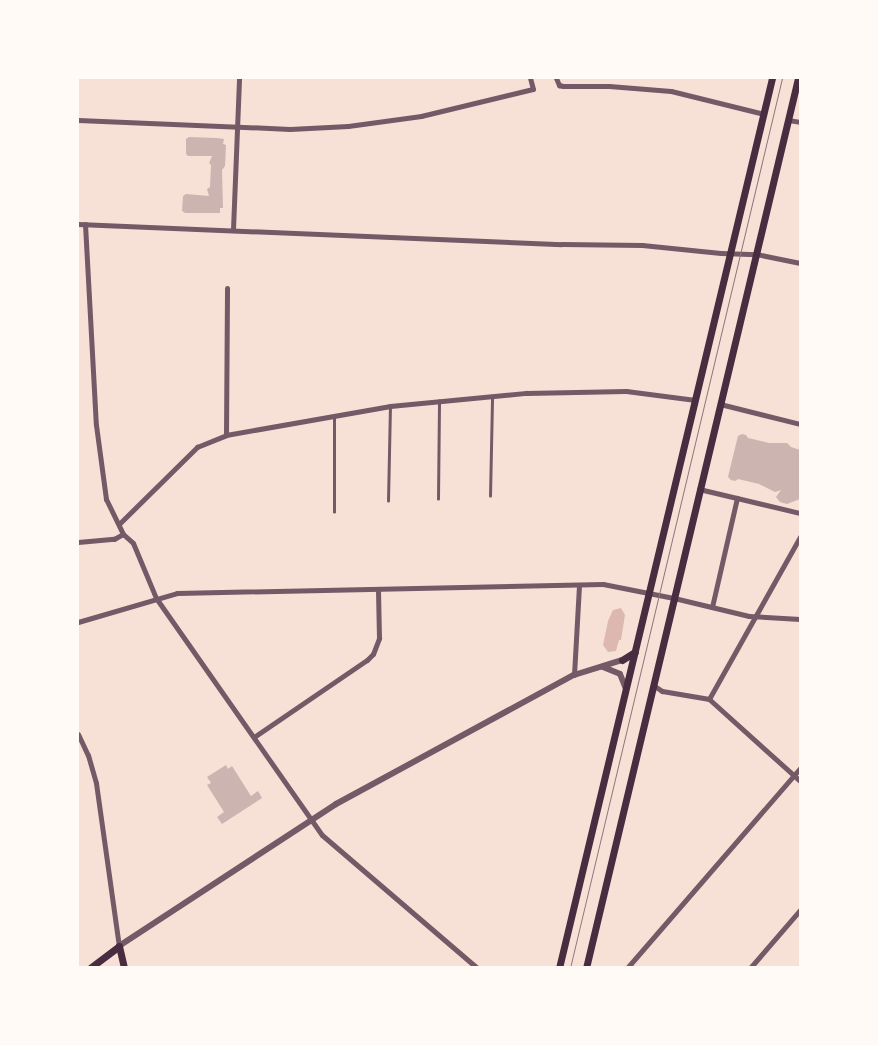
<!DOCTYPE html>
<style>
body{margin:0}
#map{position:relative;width:878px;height:1045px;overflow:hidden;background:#f7e1d7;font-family:Rubik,sans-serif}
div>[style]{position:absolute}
.water>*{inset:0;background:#dcb8b0}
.building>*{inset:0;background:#ccb4b1}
.service>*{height:2.5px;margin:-1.25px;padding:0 1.25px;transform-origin:1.25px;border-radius:1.25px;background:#755966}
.minor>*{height:5px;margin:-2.5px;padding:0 2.5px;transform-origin:2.5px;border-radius:2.5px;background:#755966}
.tertiary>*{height:6px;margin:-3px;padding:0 3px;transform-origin:3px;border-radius:3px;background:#755966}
.secondary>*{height:7px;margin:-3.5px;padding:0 3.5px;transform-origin:3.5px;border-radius:3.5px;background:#4a2c40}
.tram>*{height:1px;margin:-0.5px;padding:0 0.5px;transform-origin:0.5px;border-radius:0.5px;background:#8f747c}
span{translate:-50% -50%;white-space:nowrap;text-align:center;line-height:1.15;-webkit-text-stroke:5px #fffaf5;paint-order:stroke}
.frame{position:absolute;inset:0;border:79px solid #fffaf5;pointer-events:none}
</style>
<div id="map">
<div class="water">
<div style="clip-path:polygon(621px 608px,625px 615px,621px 640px,619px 640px,616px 651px,608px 652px,603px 645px,608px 621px,613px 610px)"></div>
</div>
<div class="building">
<div style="clip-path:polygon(189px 137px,217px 138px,224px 139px,223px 144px,226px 145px,225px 166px,222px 170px,223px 208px,220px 208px,220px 213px,185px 213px,182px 211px,183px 196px,186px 194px,209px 196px,207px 189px,210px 187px,211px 165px,209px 163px,212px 156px,188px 156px,186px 154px,186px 139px)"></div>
<div style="clip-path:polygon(742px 434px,746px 435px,748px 438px,769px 443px,787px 443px,791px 447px,800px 450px,800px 499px,787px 504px,780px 502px,776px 497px,781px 490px,775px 492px,759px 484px,738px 479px,735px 481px,731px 480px,728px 477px,734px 452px,738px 436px)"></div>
<div style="clip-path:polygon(226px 765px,228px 769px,232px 766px,251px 796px,258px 791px,262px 798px,222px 824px,217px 817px,224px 812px,207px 785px,211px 783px,207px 777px)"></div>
</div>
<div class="service">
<div style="left:490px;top:496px;width:98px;rotate:-88.8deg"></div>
<div style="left:438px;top:499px;width:98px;rotate:-89.4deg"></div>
<div style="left:388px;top:501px;width:95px;rotate:-88.8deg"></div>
<div style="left:334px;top:512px;width:96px;rotate:-90deg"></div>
</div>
<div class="minor">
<div style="left:556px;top:78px;width:8px;rotate:67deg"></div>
<div style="left:559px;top:85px;width:4px;rotate:14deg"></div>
<div style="left:563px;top:86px;width:46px"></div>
<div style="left:609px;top:86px;width:62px;rotate:4.6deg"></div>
<div style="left:671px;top:91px;width:96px;rotate:13.9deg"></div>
<div style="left:78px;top:120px;width:212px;rotate:2.4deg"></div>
<div style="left:290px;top:129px;width:58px;rotate:-3deg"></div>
<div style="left:348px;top:126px;width:74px;rotate:-7.8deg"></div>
<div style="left:421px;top:116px;width:115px;rotate:-13.6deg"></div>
<div style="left:533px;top:89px;width:11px;rotate:-105deg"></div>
<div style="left:788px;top:120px;width:12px;rotate:9deg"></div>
<div style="left:78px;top:224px;width:484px;rotate:2.4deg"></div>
<div style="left:562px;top:244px;width:80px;rotate:0.7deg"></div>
<div style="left:642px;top:245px;width:79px;rotate:5.8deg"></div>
<div style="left:721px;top:253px;width:35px;rotate:2deg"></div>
<div style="left:756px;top:254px;width:45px;rotate:11.6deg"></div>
<div style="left:85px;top:224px;width:201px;rotate:86.9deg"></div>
<div style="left:96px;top:425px;width:75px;rotate:82.3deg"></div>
<div style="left:106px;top:499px;width:39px;rotate:64deg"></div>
<div style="left:123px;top:534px;width:13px;rotate:42deg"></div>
<div style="left:133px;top:543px;width:60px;rotate:67.3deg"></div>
<div style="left:156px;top:598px;width:289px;rotate:55deg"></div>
<div style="left:322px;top:835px;width:204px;rotate:40.6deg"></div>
<div style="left:233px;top:229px;width:151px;rotate:-87.7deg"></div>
<div style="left:720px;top:404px;width:82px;rotate:14deg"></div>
<div style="left:226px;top:435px;width:167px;rotate:-10deg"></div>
<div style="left:390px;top:406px;width:137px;rotate:-5.5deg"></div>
<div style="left:526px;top:393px;width:100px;rotate:-1.1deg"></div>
<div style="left:626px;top:391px;width:70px;rotate:7.4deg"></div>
<div style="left:699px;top:489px;width:104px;rotate:13.4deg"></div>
<div style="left:119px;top:524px;width:110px;rotate:-44.6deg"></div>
<div style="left:197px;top:447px;width:31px;rotate:-22deg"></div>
<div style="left:226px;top:435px;width:147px;rotate:-89.6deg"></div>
<div style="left:78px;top:542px;width:36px;rotate:-5deg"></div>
<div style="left:114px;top:539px;width:10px;rotate:-29deg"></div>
<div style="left:712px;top:607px;width:112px;rotate:-77.1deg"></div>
<div style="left:78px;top:622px;width:103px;rotate:-16.3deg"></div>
<div style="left:177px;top:593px;width:426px;rotate:-1.2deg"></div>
<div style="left:603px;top:584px;width:72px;rotate:11.2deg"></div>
<div style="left:674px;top:598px;width:77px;rotate:13.5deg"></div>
<div style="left:749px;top:616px;width:51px;rotate:3.4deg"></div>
<div style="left:574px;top:675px;width:90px;rotate:-86.8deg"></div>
<div style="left:653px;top:685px;width:11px;rotate:34deg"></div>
<div style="left:662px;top:691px;width:48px;rotate:9.7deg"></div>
<div style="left:709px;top:699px;width:122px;rotate:42deg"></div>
<div style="left:709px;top:699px;width:186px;rotate:-60.7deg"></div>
<div style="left:78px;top:734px;width:23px;rotate:65deg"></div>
<div style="left:88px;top:755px;width:29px;rotate:74deg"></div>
<div style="left:96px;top:783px;width:165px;rotate:82deg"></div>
<div style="left:254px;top:737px;width:137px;rotate:-34.3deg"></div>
<div style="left:367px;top:660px;width:8px;rotate:-45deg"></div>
<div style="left:373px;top:654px;width:17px;rotate:-69deg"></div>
<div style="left:379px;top:638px;width:49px;rotate:-91.2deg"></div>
<div style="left:627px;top:968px;width:264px;rotate:-49.1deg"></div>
<div style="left:750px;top:968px;width:77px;rotate:-49.2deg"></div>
</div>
<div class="tertiary">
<div style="left:603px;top:667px;width:18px;rotate:22deg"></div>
<div style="left:620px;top:674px;width:16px;rotate:68deg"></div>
<div style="left:119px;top:946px;width:259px;rotate:-33.2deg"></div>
<div style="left:336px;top:804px;width:271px;rotate:-28.5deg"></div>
<div style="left:574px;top:675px;width:50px;rotate:-17.4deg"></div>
</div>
<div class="secondary">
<div style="left:622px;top:660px;width:15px;rotate:-32deg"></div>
<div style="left:90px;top:968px;width:36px;rotate:-37deg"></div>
<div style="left:119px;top:946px;width:23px;rotate:77deg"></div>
<div style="left:559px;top:968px;width:915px;rotate:-76.54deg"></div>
<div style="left:586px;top:968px;width:915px;rotate:-76.6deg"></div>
</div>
<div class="tram">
<div style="left:570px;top:968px;width:915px;rotate:-76.6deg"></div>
</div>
<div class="frame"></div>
</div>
